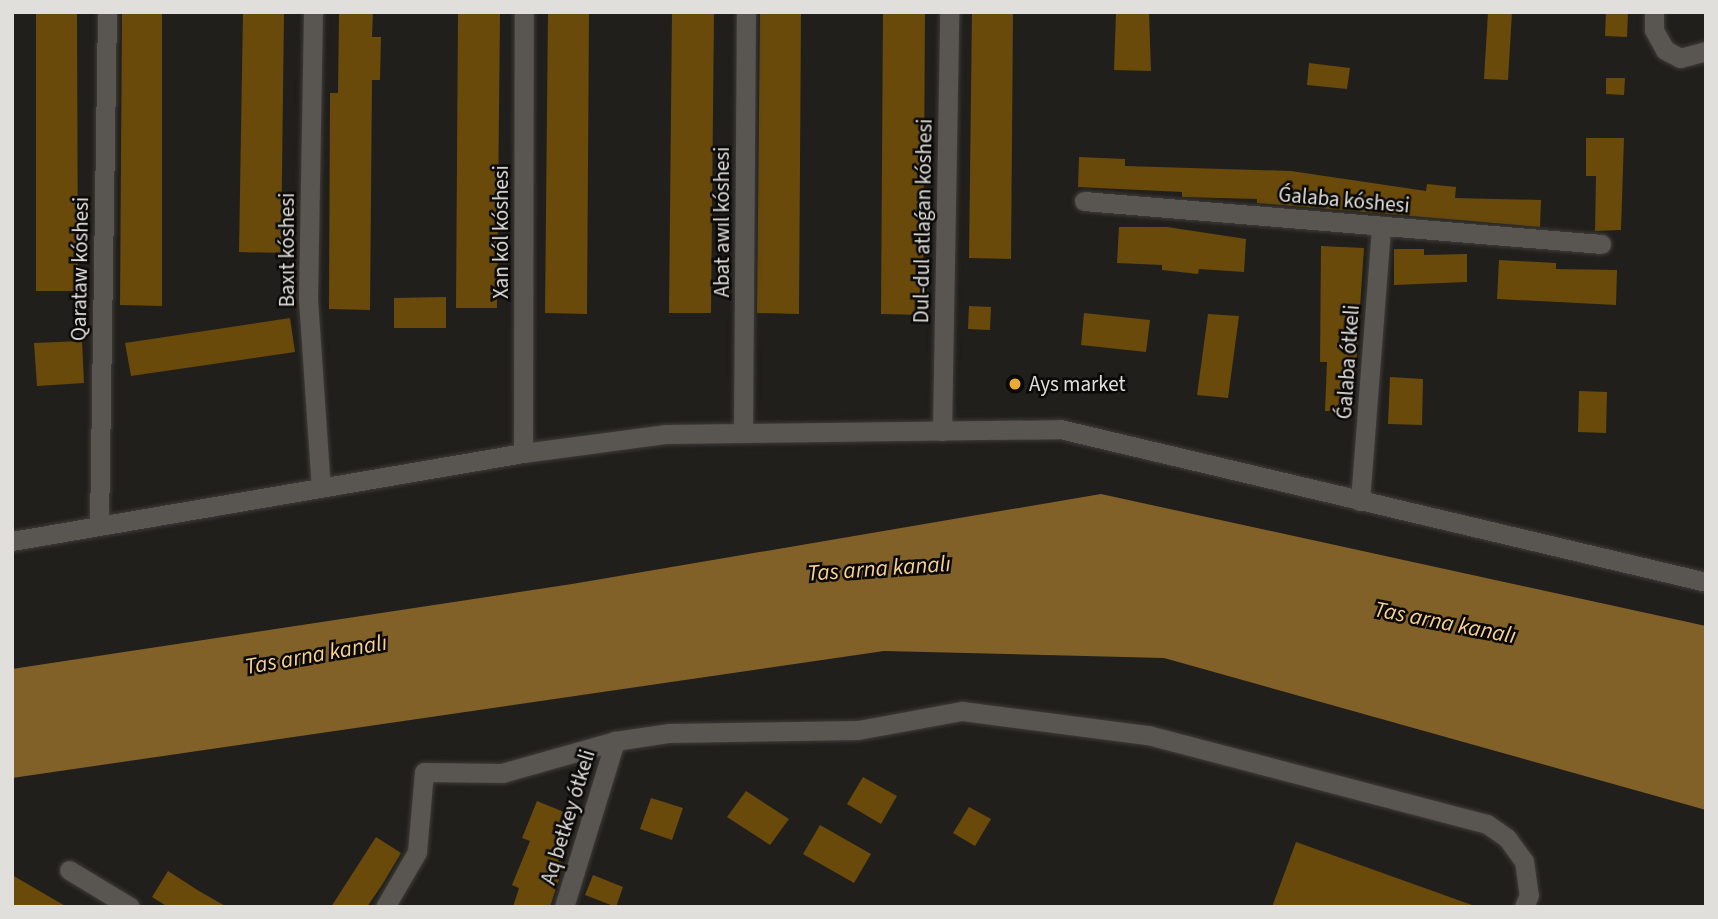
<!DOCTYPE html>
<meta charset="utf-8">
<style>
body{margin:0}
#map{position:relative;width:1718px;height:919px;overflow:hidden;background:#211f1b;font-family:"Source Sans 3",sans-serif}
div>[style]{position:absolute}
.water>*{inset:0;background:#826128}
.building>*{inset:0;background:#694a0b}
.roads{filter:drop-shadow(0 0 2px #3e3c39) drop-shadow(0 0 2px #3e3c39)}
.minor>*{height:19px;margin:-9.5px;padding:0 9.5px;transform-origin:9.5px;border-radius:9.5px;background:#595651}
.dots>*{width:19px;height:19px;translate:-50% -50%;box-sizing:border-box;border:4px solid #0a0907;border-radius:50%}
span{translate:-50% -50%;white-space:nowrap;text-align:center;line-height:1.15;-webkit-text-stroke:5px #0a0907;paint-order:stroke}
.street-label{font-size:21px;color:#e0dfdc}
.poi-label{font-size:21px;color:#e0dfdc}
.left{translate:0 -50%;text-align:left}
.water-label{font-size:23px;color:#f8d091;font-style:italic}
.frame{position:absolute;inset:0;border:14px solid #e0dfdc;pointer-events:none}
</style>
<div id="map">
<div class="water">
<div style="clip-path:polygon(1101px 494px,1706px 626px,1706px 810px,1164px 658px,884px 651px,12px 778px,12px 669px,572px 584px)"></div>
</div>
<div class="building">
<div style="clip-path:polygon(36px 12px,77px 12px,78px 291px,36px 291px)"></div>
<div style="clip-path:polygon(122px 12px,162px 12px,162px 306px,120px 305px)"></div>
<div style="clip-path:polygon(243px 12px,284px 12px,281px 253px,239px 252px)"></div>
<div style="clip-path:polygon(339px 12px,373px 12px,372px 37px,381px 37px,380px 80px,372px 80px,370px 310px,329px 309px,330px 93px,338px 93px)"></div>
<div style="clip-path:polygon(458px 12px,500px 12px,497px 308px,456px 308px)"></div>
<div style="clip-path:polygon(548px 12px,589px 12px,587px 314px,545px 313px)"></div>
<div style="clip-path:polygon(672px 12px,714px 12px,711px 313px,669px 313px)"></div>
<div style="clip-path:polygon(760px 12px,801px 12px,799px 314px,757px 313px)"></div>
<div style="clip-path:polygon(883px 12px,925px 12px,923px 315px,881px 314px)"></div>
<div style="clip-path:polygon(972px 12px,1013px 12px,1011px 259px,969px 258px)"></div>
<div style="clip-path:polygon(1116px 12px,1149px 12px,1151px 71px,1114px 70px)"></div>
<div style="clip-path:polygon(1488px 12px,1512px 12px,1508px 80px,1484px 79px)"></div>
<div style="clip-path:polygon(1606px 12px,1628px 12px,1627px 37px,1605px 36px)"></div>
<div style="clip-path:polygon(1309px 63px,1350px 68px,1347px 89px,1307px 85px)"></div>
<div style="clip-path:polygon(1606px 78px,1625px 78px,1624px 95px,1606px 94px)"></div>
<div style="clip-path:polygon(1586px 138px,1624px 138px,1621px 230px,1595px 231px,1596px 176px,1586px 176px)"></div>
<div style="clip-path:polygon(1079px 157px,1125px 159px,1125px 166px,1291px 171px,1426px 191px,1427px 184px,1456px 187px,1455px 198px,1541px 200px,1540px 227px,1257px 203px,1257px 199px,1182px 197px,1182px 192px,1078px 187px)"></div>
<div style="clip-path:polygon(1119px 227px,1167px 227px,1246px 239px,1244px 272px,1199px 269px,1198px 274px,1162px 270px,1162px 265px,1117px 263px)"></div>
<div style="clip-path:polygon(1321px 246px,1364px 248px,1353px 412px,1325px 411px,1327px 362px,1320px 362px)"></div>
<div style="clip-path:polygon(1394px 249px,1424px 249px,1424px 255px,1467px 254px,1467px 282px,1394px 285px)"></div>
<div style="clip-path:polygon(1499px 260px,1556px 263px,1556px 269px,1617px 270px,1616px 305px,1497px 299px)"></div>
<div style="clip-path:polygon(446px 297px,446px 328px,394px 328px,394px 298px)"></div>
<div style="clip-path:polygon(969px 306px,991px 307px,990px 330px,968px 329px)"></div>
<div style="clip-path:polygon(1084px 313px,1150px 320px,1146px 352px,1081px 345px)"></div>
<div style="clip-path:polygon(1208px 314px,1239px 316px,1228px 398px,1197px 395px)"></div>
<div style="clip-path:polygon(290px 318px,295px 352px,131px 376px,125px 343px)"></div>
<div style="clip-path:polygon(82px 341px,84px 383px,37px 386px,34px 343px)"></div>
<div style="clip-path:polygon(1390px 377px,1423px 379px,1422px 425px,1388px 424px)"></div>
<div style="clip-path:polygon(1579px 391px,1607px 392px,1606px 433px,1578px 432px)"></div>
<div style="clip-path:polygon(863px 777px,897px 796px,881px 824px,847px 804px)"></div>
<div style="clip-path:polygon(746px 791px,789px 819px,770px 845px,727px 817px)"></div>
<div style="clip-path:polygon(651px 798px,683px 808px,672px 840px,640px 829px)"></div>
<div style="clip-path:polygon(537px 801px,576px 817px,558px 861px,564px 864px,550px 907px,513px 907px,519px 888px,512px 885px,530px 841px,522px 838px)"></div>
<div style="clip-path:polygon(969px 807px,991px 819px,975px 846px,953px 833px)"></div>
<div style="clip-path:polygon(820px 825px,871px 854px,854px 883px,803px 854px)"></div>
<div style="clip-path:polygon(376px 837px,401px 853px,382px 885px,367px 907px,331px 907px)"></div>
<div style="clip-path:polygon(1296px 842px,1472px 905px,1472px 907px,1272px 907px)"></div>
<div style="clip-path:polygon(168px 871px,199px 891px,227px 907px,168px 907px,152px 897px)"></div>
<div style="clip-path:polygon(12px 875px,67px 907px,12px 907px)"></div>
<div style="clip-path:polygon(593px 875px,623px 887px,616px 907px,585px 895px)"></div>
</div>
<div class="roads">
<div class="minor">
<div style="left:313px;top:12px;width:287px;rotate:91deg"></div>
<div style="left:308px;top:299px;width:189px;rotate:86.1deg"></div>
<div style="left:1654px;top:12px;width:18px;rotate:90deg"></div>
<div style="left:1654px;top:30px;width:23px;rotate:61deg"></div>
<div style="left:1665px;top:50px;width:17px;rotate:28deg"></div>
<div style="left:1680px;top:58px;width:27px;rotate:-15deg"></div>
<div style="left:1084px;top:201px;width:519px;rotate:4.75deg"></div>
<div style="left:942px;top:431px;width:419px;rotate:-89deg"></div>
<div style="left:743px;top:433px;width:421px;rotate:-89.6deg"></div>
<div style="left:523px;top:453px;width:441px;rotate:-89.9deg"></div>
<div style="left:1360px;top:501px;width:276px;rotate:-85.6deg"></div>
<div style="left:99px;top:526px;width:514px;rotate:-89.11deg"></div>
<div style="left:12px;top:541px;width:519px;rotate:-9.77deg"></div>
<div style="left:523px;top:453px;width:143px;rotate:-7.6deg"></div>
<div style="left:665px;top:434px;width:395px;rotate:-0.7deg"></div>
<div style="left:1060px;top:429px;width:664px;rotate:13.32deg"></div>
<div style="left:69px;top:870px;width:71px;rotate:31.2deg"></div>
<div style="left:385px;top:907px;width:64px;rotate:-59.8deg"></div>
<div style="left:417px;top:852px;width:80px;rotate:-85deg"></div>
<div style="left:424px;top:772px;width:78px;rotate:0.7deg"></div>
<div style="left:502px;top:773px;width:117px;rotate:-15.8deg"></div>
<div style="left:615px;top:741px;width:55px;rotate:-8.4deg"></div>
<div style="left:669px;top:733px;width:189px;rotate:-0.9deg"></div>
<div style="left:858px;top:730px;width:106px;rotate:-10.4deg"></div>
<div style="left:962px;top:711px;width:188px;rotate:7.4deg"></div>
<div style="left:1148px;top:735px;width:350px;rotate:14.7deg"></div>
<div style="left:1487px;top:824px;width:24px;rotate:35deg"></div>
<div style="left:1507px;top:838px;width:29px;rotate:54deg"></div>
<div style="left:1524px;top:861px;width:34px;rotate:82deg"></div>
<div style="left:1529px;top:895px;width:13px;rotate:113deg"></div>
<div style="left:564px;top:907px;width:174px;rotate:-72.9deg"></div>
</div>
</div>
<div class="dots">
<div style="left:1015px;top:384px;background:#e9ab38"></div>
</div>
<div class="street-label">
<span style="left:1344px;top:200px;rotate:5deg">Ǵalaba kóshesi</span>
<span style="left:923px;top:221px;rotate:-89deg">Dul-dul atlaǵan kóshesi</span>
<span style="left:722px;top:222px;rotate:-90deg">Abat awıl kóshesi</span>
<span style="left:501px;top:232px;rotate:-90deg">Xan kól kóshesi</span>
<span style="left:287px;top:250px;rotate:-90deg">Baxıt kóshesi</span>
<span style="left:80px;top:269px;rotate:-89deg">Qarataw kóshesi</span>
<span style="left:1348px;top:362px;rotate:-86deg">Ǵalaba ótkeli</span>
<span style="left:568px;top:817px;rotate:-73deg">Aq betkey ótkeli</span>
</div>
<div class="poi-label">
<span class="left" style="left:1029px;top:384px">Ays market</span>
</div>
<div class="water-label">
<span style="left:879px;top:569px;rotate:-4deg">Tas arna kanalı</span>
<span style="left:1445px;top:623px;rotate:11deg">Tas arna kanalı</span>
<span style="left:316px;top:655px;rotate:-10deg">Tas arna kanalı</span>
</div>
<div class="frame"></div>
</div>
